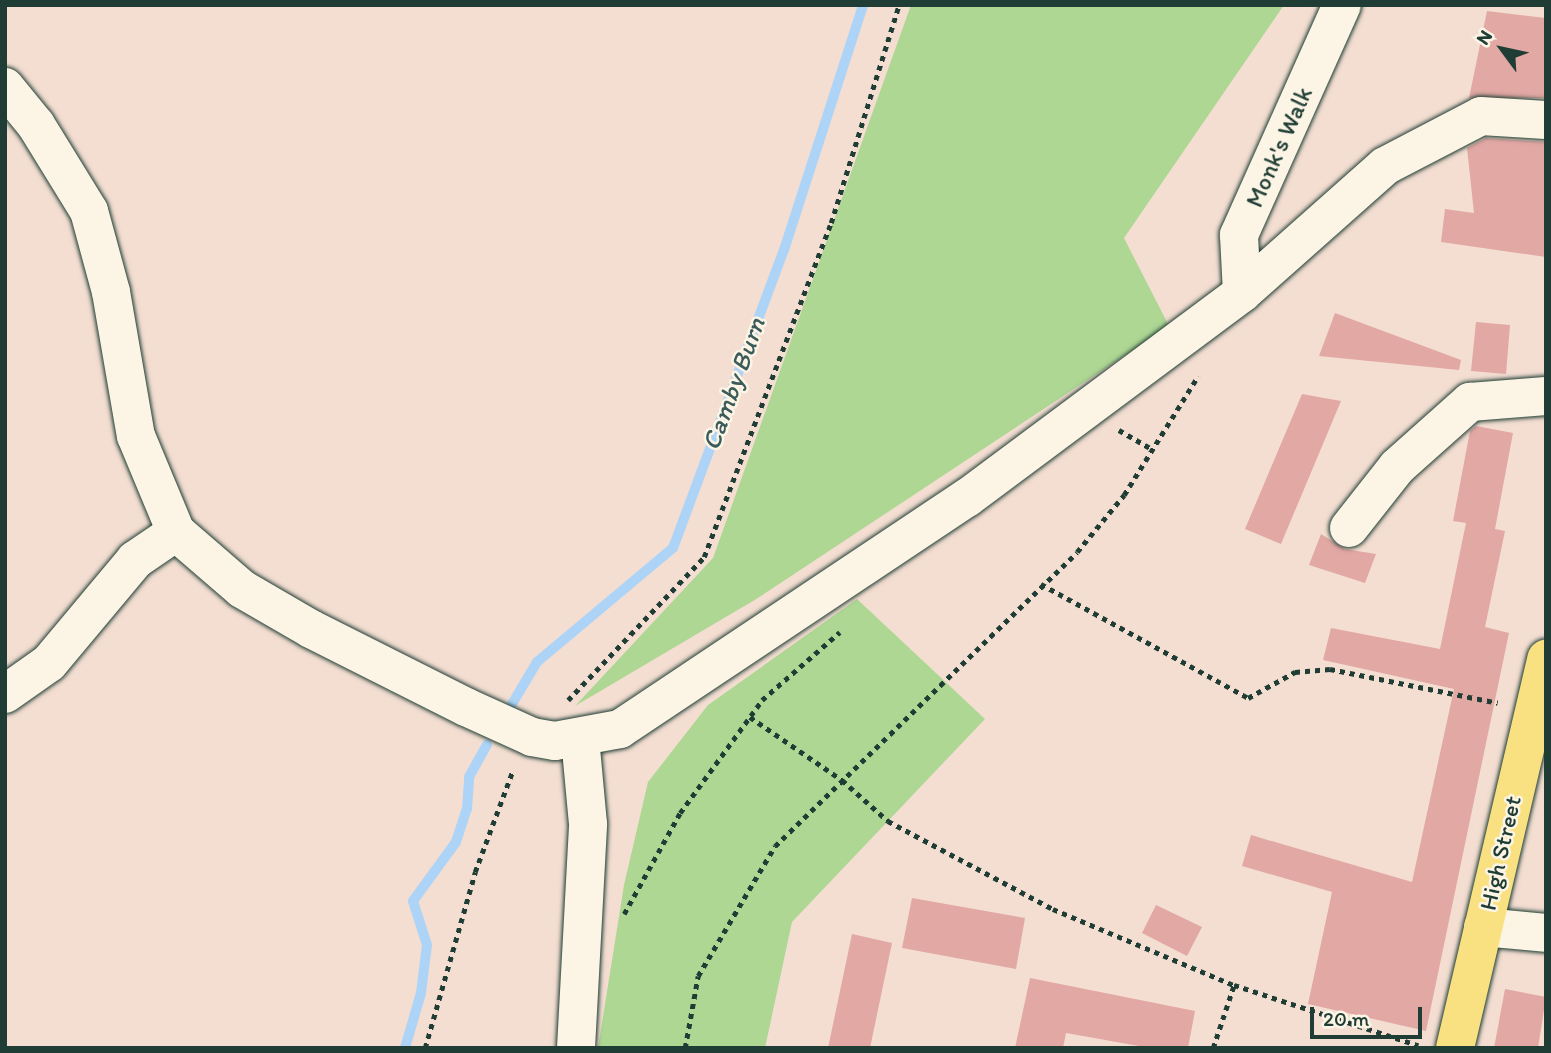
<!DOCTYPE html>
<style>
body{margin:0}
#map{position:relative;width:1551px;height:1053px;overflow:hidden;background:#f4ded2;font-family:Itim,sans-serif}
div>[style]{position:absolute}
.green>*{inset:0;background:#aed794}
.stream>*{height:10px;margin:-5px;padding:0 5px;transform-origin:5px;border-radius:5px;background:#add4f7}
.building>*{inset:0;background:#e2a8a4}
.path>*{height:4.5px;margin-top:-2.25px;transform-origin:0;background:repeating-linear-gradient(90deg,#1f3d34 0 5px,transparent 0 10px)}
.roads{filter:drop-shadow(0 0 2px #1f3d34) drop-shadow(0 0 2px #1f3d34)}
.minor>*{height:38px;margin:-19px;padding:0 19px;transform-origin:19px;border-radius:19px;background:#fcf5e5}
.major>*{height:38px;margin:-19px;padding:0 19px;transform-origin:19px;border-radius:19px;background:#f9e181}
span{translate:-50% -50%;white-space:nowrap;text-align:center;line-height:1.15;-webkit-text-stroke:5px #fcf5e5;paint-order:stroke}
.street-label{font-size:24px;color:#1f3d34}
.water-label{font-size:26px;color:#3b5b5b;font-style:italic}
.frame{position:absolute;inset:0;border:7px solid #1f3d34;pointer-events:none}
.north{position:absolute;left:1467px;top:14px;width:70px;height:70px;-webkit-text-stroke:5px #fcf5e5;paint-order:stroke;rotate:303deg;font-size:19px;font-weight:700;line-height:28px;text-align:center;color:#1f3d34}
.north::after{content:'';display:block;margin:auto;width:24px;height:32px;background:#1f3d34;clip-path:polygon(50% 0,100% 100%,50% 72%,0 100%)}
.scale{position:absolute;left:1310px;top:1007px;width:112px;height:32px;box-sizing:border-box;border:4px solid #1f3d34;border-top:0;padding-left:9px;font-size:21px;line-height:24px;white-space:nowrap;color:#1f3d34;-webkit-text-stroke:5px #fcf5e5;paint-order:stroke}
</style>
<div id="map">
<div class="green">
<div style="clip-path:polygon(911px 5px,1284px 5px,1124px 238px,1169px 326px,758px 598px,575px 706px,713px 558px)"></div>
<div style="clip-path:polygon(857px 599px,985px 719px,792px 922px,765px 1048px,598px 1048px,624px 885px,648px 782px,708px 705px)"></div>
</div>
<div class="stream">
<div style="left:512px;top:704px;width:49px;rotate:-59.2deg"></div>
<div style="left:537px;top:662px;width:177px;rotate:-40deg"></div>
<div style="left:673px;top:548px;width:318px;rotate:-69.6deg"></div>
<div style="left:784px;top:250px;width:257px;rotate:-72.1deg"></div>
<div style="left:405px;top:1048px;width:57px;rotate:-73.8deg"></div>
<div style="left:421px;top:993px;width:48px;rotate:-82.9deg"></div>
<div style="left:427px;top:945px;width:46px;rotate:-107.7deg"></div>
<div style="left:413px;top:901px;width:73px;rotate:-53.9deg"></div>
<div style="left:456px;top:842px;width:35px;rotate:-72deg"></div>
<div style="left:467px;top:809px;width:32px;rotate:-86deg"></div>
<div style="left:469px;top:777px;width:37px;rotate:-61deg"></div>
</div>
<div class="building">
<div style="clip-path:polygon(1487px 11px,1546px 18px,1546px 98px,1469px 98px)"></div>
<div style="clip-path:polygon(1486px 138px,1546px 142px,1546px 257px,1441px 242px,1445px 209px,1474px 213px,1467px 148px)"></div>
<div style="clip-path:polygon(1335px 313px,1461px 360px,1459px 370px,1319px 356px)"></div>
<div style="clip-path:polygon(1476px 322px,1510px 325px,1506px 374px,1471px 371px)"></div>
<div style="clip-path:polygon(1302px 394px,1341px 401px,1281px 544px,1245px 529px)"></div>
<div style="clip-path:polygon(1476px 426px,1513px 433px,1495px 529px,1505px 531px,1485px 627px,1509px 633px,1426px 1031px,1308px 1004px,1332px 892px,1242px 866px,1251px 835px,1412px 882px,1454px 689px,1323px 660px,1331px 628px,1440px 649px,1466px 523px,1453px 521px,1470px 431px)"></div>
<div style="clip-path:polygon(1321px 534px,1345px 549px,1376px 554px,1365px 583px,1309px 565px)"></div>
<div style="clip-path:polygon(912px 898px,1025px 918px,1016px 969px,902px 948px)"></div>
<div style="clip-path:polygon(1156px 905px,1202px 927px,1187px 956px,1142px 933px)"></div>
<div style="clip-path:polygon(852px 934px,892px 943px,870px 1048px,828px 1048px)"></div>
<div style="clip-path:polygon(1030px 978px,1195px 1011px,1188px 1048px,1150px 1048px,1066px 1033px,1063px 1048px,1015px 1048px)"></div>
<div style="clip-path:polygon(1505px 989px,1546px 997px,1538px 1048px,1494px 1048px)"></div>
</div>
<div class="path">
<div style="left:1119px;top:430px;width:36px;rotate:30deg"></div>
<div style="left:1041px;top:584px;width:236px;rotate:28.8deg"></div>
<div style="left:1248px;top:698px;width:54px;rotate:-29deg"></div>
<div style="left:1295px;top:672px;width:35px;rotate:-5deg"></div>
<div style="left:1330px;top:669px;width:171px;rotate:11.4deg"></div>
<div style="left:568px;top:700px;width:197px;rotate:-46.4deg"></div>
<div style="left:704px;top:557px;width:357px;rotate:-69.2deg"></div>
<div style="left:831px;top:223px;width:228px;rotate:-72.7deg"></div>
<div style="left:750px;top:717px;width:112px;rotate:34.4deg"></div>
<div style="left:842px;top:780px;width:62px;rotate:41.7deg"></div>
<div style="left:888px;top:821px;width:187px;rotate:28.1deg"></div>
<div style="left:1053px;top:909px;width:196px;rotate:22.8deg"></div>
<div style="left:1234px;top:985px;width:194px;rotate:18.1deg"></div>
<div style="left:624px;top:914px;width:115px;rotate:-61deg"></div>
<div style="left:680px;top:813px;width:140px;rotate:-54deg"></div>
<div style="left:762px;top:700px;width:103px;rotate:-41.1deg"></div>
<div style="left:425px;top:1048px;width:183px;rotate:-74.1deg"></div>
<div style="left:475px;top:872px;width:109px;rotate:-69.6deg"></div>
<div style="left:685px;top:1048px;width:73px;rotate:-79.8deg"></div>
<div style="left:698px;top:976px;width:151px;rotate:-59.4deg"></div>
<div style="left:775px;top:846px;width:421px;rotate:-44.2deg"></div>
<div style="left:1077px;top:552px;width:74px;rotate:-50.5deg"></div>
<div style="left:1124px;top:495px;width:140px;rotate:-58.1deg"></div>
<div style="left:1213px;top:1048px;width:66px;rotate:-71.6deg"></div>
</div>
<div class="roads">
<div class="minor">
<div style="left:5px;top:87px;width:49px;rotate:50.8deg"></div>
<div style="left:36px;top:125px;width:101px;rotate:58.4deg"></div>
<div style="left:89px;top:211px;width:84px;rotate:74.8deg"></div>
<div style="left:111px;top:292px;width:146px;rotate:80.2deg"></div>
<div style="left:136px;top:436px;width:104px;rotate:67.4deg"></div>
<div style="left:176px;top:532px;width:87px;rotate:40.8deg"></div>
<div style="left:242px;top:589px;width:80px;rotate:30.1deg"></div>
<div style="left:311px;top:629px;width:174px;rotate:26.7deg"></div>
<div style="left:466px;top:707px;width:72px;rotate:24.4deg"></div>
<div style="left:532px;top:737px;width:23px;rotate:10deg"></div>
<div style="left:555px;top:741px;width:66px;rotate:-10.5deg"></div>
<div style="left:620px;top:729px;width:417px;rotate:-33.7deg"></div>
<div style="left:967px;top:498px;width:343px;rotate:-36.7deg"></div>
<div style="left:1242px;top:293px;width:191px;rotate:-41.6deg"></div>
<div style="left:1385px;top:166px;width:108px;rotate:-27.5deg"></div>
<div style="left:1481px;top:116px;width:65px;rotate:3.5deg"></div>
<div style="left:1242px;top:293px;width:58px;rotate:-93deg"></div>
<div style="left:1239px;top:235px;width:252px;rotate:-65.9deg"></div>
<div style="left:1349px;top:528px;width:78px;rotate:-51.8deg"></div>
<div style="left:1397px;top:467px;width:98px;rotate:-41.7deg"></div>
<div style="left:1470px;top:402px;width:76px;rotate:-4.5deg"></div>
<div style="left:5px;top:694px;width:54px;rotate:-35.2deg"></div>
<div style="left:49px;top:663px;width:134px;rotate:-50.1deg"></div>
<div style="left:135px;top:560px;width:50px;rotate:-34.3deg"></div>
<div style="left:1483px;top:927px;width:63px;rotate:5.4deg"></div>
<div style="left:576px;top:1048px;width:224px;rotate:-86.9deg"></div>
<div style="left:588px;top:824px;width:87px;rotate:-95.3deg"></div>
</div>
<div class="major">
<div style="left:1455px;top:1048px;width:400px;rotate:-76.8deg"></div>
</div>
</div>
<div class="street-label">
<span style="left:1279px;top:147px;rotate:-66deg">Monk's Walk</span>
<span style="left:1500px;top:853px;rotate:-77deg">High Street</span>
</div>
<div class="water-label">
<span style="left:734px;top:384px;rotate:-70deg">Camby Burn</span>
</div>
<div class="frame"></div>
<div class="north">N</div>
<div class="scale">20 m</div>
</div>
